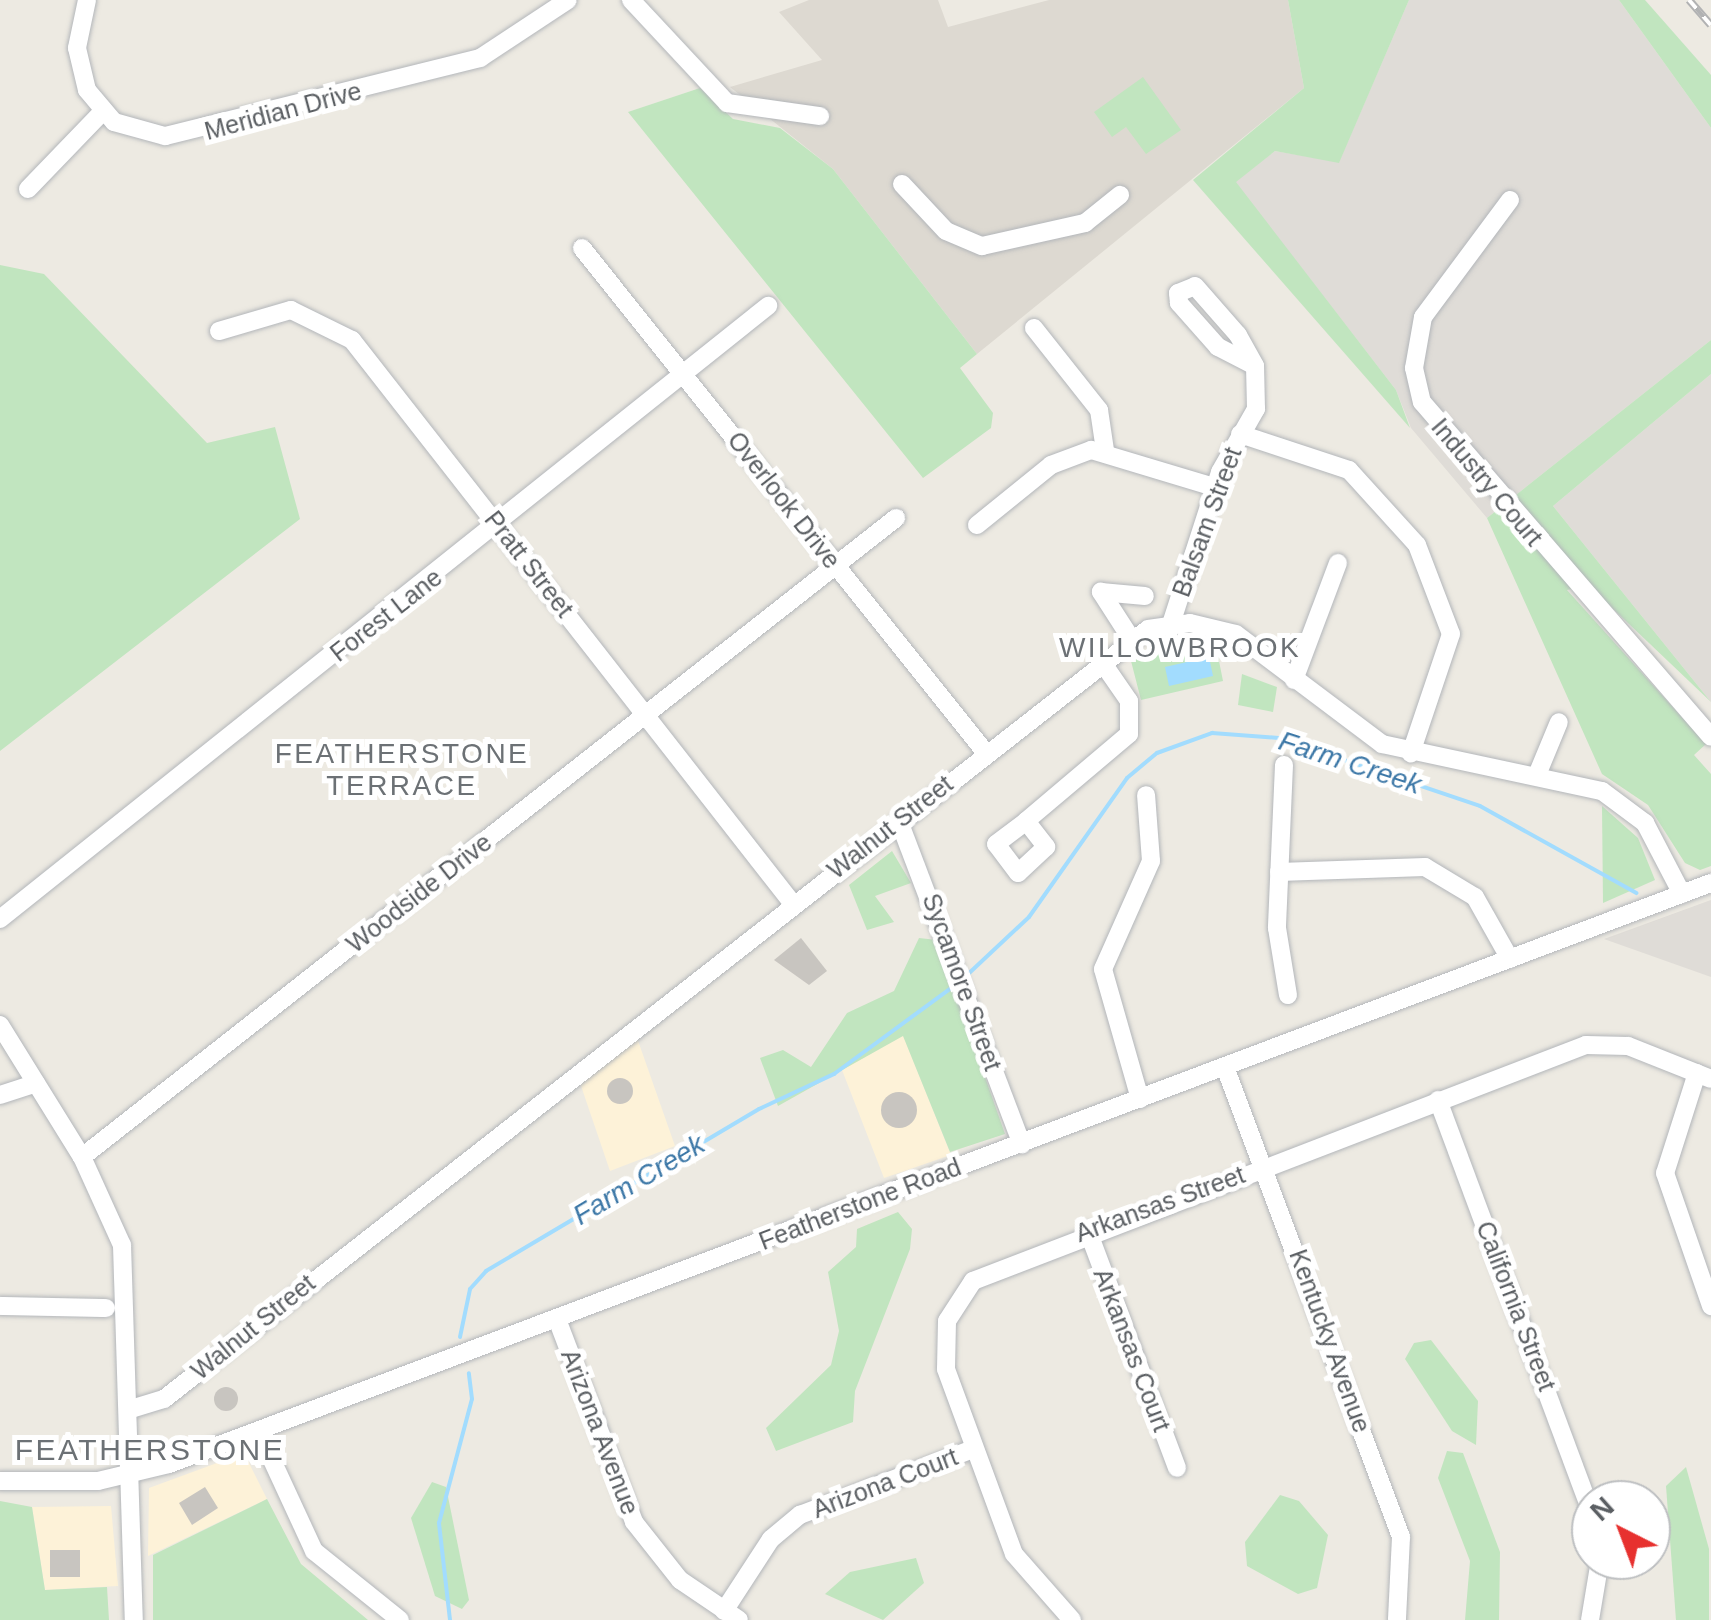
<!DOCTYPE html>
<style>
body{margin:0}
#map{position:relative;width:1711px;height:1620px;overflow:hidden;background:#edeae2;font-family:Helvetica,sans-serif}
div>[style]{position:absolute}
.commercial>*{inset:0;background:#fdf2d8}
.industrial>*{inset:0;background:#dfdcd7}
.education>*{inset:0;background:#ddd9d1}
.green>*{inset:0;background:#c1e5bf}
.water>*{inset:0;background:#a2dcfe}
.stream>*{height:4px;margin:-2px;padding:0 2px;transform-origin:2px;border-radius:2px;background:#a2dcfe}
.building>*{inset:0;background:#c8c5c0}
.round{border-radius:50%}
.roads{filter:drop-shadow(0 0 2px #b3b6ba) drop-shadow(0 0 2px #b3b6ba)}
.minor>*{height:18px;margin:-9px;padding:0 9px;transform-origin:9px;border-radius:9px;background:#fff}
.rail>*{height:8px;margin-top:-4px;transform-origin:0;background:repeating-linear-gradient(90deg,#fff 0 11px,#b1b2b3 0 22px);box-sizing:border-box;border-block:2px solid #b1b2b3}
span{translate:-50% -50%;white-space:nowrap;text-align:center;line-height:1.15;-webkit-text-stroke:10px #fff;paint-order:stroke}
.street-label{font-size:25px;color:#5b5f63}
.neighbourhood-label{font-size:28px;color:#6c7175;letter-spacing:2.5px}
.water-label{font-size:28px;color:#3d78a7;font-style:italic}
.quarter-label{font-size:30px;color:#6c7175;letter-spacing:2.5px}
.north{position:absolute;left:1571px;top:1480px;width:100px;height:100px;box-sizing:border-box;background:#fff;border:2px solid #bdbfc1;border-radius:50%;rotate:318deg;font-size:28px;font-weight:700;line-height:40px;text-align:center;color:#5b5f63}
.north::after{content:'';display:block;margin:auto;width:35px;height:45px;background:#e7312f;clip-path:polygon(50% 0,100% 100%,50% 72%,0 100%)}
</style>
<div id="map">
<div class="commercial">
<div style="clip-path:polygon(636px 1035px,675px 1146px,610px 1171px,579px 1080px)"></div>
<div style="clip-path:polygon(903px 1035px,951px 1155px,884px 1178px,842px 1070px)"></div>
<div style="clip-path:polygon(244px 1453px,267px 1499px,148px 1556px,149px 1488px)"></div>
<div style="clip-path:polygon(111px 1506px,118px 1586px,45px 1590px,32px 1507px)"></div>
</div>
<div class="industrial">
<div style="clip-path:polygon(1409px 0,1619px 0,1711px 128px,1711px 340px,1487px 518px,1411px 428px,1396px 390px,1235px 182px,1275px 151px,1339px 162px)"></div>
<div style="clip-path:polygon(1711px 374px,1711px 702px,1553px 506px)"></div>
<div style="clip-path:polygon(1711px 900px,1711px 977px,1604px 939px)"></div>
</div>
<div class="education">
<div style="clip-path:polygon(809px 0,938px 0,948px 27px,1049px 0,1288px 0,1304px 88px,977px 354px,833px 169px,730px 87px,822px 60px,779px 12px)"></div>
</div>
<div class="green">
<div style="clip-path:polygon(1288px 0,1409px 0,1339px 163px,1275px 151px,1236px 182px,1396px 390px,1410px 428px,1193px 180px,1304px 88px)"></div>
<div style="clip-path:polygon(1619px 0,1645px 0,1711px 75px,1711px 128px)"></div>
<div style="clip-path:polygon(1143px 77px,1181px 130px,1146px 154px,1126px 127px,1112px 137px,1094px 112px)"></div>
<div style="clip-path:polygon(700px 88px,733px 119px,780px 128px,833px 169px,977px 354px,960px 368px,993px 413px,991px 428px,923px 478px,628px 112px)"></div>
<div style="clip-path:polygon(0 265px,44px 274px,207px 443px,275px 427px,300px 519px,0 751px)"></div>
<div style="clip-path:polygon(1711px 340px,1711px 374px,1553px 506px,1711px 702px,1588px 585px,1567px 590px,1706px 744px,1694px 755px,1711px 774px,1711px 866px,1700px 870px,1685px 863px,1648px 805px,1602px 774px,1487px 518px)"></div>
<div style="clip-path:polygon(1165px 649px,1168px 659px,1217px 651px,1223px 681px,1141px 700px,1131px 661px)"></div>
<div style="clip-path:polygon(1242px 674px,1277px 687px,1273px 712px,1238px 705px)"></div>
<div style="clip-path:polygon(1602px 806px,1638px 838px,1655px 880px,1603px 903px)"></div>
<div style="clip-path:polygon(892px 851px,911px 883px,875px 896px,894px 922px,867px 930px,849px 885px)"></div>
<div style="clip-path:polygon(919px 938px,937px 940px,1005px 1134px,950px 1152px,903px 1036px,778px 1106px,760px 1058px,783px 1050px,811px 1067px,847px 1013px,894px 991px)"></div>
<div style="clip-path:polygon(898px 1212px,912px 1229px,910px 1249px,855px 1391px,853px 1422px,776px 1451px,766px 1428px,831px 1365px,839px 1331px,828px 1272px,856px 1247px,857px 1229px)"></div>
<div style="clip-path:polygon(1431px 1340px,1478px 1401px,1476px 1445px,1452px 1431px,1405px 1359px,1414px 1343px)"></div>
<div style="clip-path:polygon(1447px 1451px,1463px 1453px,1500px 1552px,1499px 1620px,1465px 1620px,1470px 1561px,1438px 1478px)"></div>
<div style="clip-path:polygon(1686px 1467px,1709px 1549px,1709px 1620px,1676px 1620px,1666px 1486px)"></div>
<div style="clip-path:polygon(432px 1482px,446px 1487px,469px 1600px,462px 1609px,435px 1596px,411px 1518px)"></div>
<div style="clip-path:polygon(1280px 1495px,1299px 1501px,1328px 1535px,1317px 1588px,1298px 1594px,1247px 1566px,1245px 1542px)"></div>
<div style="clip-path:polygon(267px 1499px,301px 1564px,368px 1620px,153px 1620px,153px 1555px)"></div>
<div style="clip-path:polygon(0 1501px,32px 1507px,45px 1590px,107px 1587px,109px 1620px,0 1620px)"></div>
<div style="clip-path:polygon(916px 1558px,924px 1583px,883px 1620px,825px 1594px,850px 1572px)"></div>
</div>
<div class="water">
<div style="clip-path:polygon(1209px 657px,1213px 676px,1169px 686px,1165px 667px)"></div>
</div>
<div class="stream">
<div style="left:966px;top:976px;width:86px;rotate:-43.1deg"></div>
<div style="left:1029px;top:917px;width:170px;rotate:-54.8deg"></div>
<div style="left:1127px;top:778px;width:39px;rotate:-40deg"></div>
<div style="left:1157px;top:753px;width:59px;rotate:-20deg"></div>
<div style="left:1212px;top:733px;width:67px;rotate:4.3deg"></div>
<div style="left:1279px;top:738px;width:212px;rotate:18.7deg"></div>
<div style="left:1480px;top:806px;width:179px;rotate:29.1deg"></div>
<div style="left:460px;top:1337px;width:49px;rotate:-78.2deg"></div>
<div style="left:470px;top:1289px;width:24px;rotate:-48deg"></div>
<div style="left:486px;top:1271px;width:317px;rotate:-30.7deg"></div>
<div style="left:759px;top:1109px;width:83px;rotate:-25deg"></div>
<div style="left:834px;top:1074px;width:149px;rotate:-36.3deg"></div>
<div style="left:450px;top:1620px;width:98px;rotate:-96.5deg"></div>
<div style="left:439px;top:1523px;width:128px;rotate:-75.1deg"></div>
<div style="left:472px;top:1399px;width:26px;rotate:-97deg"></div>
</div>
<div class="building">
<div style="clip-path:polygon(801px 938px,827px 971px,809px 985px,774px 960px)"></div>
<div class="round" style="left:607px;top:1078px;width:26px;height:26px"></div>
<div class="round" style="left:881px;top:1092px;width:36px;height:36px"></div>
<div class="round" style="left:214px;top:1387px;width:24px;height:24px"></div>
<div style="clip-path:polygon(205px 1487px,218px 1508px,192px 1525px,179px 1503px)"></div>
<div style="clip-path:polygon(50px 1550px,80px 1550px,80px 1577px,50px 1577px)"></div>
</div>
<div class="roads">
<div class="minor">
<div style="left:87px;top:0;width:49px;rotate:101.8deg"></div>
<div style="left:77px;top:48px;width:43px;rotate:76.6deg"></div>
<div style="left:87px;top:90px;width:42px;rotate:49.8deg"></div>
<div style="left:114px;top:122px;width:53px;rotate:15.4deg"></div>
<div style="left:165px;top:136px;width:325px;rotate:-13.9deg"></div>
<div style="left:480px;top:58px;width:105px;rotate:-33.4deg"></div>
<div style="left:631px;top:0;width:141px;rotate:47deg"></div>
<div style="left:727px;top:103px;width:94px;rotate:8deg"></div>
<div style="left:902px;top:184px;width:64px;rotate:46.9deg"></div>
<div style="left:946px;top:231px;width:39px;rotate:23deg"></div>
<div style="left:982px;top:246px;width:106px;rotate:-12.6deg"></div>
<div style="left:1085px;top:223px;width:45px;rotate:-38.7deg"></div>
<div style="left:28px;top:189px;width:107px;rotate:-46.1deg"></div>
<div style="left:1510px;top:200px;width:146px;rotate:126.6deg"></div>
<div style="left:1423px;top:317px;width:52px;rotate:100deg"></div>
<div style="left:1414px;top:368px;width:35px;rotate:77deg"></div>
<div style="left:1422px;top:402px;width:442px;rotate:49.2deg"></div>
<div style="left:582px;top:248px;width:645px;rotate:51.35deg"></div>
<div style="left:1195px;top:286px;width:65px;rotate:48.7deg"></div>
<div style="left:1238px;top:335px;width:35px;rotate:61deg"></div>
<div style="left:1255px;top:366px;width:42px;rotate:-152.8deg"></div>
<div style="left:1218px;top:347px;width:59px;rotate:-131.6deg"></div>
<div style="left:1179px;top:303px;width:10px;rotate:-96deg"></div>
<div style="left:1178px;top:293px;width:18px;rotate:-22deg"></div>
<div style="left:1034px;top:328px;width:105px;rotate:51.6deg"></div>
<div style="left:1099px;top:410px;width:40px;rotate:81.5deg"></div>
<div style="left:219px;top:331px;width:75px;rotate:-16.3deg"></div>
<div style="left:291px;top:310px;width:68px;rotate:26.2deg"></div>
<div style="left:352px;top:340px;width:716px;rotate:51.98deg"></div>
<div style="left:1240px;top:434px;width:115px;rotate:18.3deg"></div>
<div style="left:1349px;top:470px;width:101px;rotate:47.8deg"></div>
<div style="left:1417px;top:545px;width:95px;rotate:69.1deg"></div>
<div style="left:1451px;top:634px;width:126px;rotate:108.6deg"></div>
<div style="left:977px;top:525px;width:95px;rotate:-39deg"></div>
<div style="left:1051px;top:465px;width:43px;rotate:-20.6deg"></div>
<div style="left:1091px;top:450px;width:128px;rotate:16.7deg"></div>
<div style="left:1171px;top:624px;width:160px;rotate:-72.1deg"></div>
<div style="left:1220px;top:472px;width:73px;rotate:-60.3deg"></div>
<div style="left:1256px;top:409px;width:43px;rotate:-91.3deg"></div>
<div style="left:1130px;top:637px;width:54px;rotate:-122.8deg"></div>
<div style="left:1101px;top:592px;width:44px;rotate:5.2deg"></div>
<div style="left:1294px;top:680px;width:125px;rotate:-69.4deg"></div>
<div style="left:1284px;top:765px;width:163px;rotate:92.5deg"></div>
<div style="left:1277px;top:928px;width:68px;rotate:80.7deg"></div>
<div style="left:1537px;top:775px;width:57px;rotate:-67.5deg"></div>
<div style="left:899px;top:821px;width:346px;rotate:69.2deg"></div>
<div style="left:1026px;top:821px;width:135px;rotate:-40.2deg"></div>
<div style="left:1129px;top:734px;width:33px;rotate:-90deg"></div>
<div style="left:1129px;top:701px;width:51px;rotate:-124.6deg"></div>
<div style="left:1026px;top:821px;width:33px;rotate:52deg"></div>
<div style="left:1046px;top:847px;width:38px;rotate:137deg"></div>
<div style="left:1018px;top:873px;width:36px;rotate:-127deg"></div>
<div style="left:996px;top:844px;width:38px;rotate:-37deg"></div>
<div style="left:1279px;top:872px;width:146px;rotate:-2deg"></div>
<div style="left:1425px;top:867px;width:58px;rotate:31deg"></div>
<div style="left:1475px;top:897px;width:71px;rotate:60.6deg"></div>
<div style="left:0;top:919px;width:983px;rotate:-38.6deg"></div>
<div style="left:0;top:1025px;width:155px;rotate:58.2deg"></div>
<div style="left:82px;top:1157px;width:97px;rotate:65.6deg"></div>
<div style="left:122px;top:1245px;width:375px;rotate:88.2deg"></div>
<div style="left:1225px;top:1067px;width:502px;rotate:69.47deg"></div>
<div style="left:1401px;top:1537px;width:83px;rotate:92.8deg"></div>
<div style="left:1697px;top:1073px;width:105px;rotate:107.7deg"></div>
<div style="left:1665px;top:1173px;width:141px;rotate:70.9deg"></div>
<div style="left:0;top:1095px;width:38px;rotate:-18deg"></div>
<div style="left:1140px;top:1099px;width:135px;rotate:-105.9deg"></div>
<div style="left:1103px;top:969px;width:118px;rotate:-66deg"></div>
<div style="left:1151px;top:861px;width:66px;rotate:-94.3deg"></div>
<div style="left:1438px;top:1100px;width:439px;rotate:69.6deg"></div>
<div style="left:82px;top:1157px;width:1035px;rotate:-38.13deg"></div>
<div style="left:1088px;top:1231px;width:253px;rotate:69.4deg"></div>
<div style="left:0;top:1306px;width:106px;rotate:1.1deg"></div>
<div style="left:557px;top:1319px;width:217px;rotate:69.2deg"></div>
<div style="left:634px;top:1522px;width:74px;rotate:51.6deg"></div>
<div style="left:680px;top:1580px;width:71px;rotate:34.1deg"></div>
<div style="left:131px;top:1409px;width:34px;rotate:-17deg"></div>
<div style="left:164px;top:1399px;width:1249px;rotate:-38.04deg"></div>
<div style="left:1148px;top:629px;width:42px;rotate:-8.1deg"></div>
<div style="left:1190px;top:623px;width:47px;rotate:13.4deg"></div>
<div style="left:1236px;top:634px;width:183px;rotate:37deg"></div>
<div style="left:1382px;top:744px;width:225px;rotate:12.1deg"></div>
<div style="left:1602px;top:791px;width:54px;rotate:36.7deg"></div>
<div style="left:1645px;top:823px;width:80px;rotate:62.5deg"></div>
<div style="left:259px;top:1432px;width:131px;rotate:65.2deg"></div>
<div style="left:314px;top:1551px;width:110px;rotate:38.7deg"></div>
<div style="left:0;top:1481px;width:98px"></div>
<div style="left:98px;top:1481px;width:73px;rotate:-13.5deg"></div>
<div style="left:169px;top:1464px;width:1648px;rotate:-20.65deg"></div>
<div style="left:724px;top:1611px;width:86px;rotate:-56.9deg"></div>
<div style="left:771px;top:1539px;width:38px;rotate:-40deg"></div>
<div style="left:800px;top:1515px;width:185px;rotate:-20.9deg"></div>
<div style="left:1072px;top:1620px;width:88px;rotate:-131.3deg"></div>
<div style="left:1014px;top:1554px;width:197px;rotate:-110.2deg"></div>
<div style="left:946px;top:1369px;width:48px;rotate:-88.8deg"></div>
<div style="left:947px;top:1321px;width:48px;rotate:-57deg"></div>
<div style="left:973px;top:1281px;width:657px;rotate:-21.06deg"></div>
<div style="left:1586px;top:1045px;width:42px;rotate:1.4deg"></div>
<div style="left:1628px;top:1046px;width:89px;rotate:21.7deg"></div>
<div style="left:1590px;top:1620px;width:61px;rotate:-80.5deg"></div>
</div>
</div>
<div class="rail">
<div style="left:1689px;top:0;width:33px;rotate:49deg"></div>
</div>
<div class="street-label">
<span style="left:283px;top:111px;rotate:-15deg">Meridian Drive</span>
<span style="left:1487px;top:482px;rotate:50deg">Industry Court</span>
<span style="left:784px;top:500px;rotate:52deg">Overlook Drive</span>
<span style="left:1207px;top:522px;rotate:-70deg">Balsam Street</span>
<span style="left:529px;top:564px;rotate:52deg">Pratt Street</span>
<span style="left:386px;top:615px;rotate:-38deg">Forest Lane</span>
<span style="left:890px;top:827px;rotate:-38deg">Walnut Street</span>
<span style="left:419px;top:893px;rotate:-38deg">Woodside Drive</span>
<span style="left:962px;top:982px;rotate:70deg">Sycamore Street</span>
<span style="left:860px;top:1204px;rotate:-21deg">Featherstone Road</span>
<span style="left:1160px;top:1204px;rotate:-20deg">Arkansas Street</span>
<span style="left:1516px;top:1306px;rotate:69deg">California Street</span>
<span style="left:253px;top:1327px;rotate:-39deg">Walnut Street</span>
<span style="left:1330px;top:1341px;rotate:70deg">Kentucky Avenue</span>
<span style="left:1132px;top:1350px;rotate:69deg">Arkansas Court</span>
<span style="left:600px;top:1432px;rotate:69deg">Arizona Avenue</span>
<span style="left:885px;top:1483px;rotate:-21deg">Arizona Court</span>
</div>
<div class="neighbourhood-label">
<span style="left:1180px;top:648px">WILLOWBROOK</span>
<span style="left:402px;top:770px">FEATHERSTONE<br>TERRACE</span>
</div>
<div class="water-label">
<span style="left:1350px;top:763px;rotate:18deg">Farm Creek</span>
<span style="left:639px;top:1180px;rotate:-31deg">Farm Creek</span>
</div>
<div class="quarter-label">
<span style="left:150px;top:1450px">FEATHERSTONE</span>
</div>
<div class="north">N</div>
</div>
